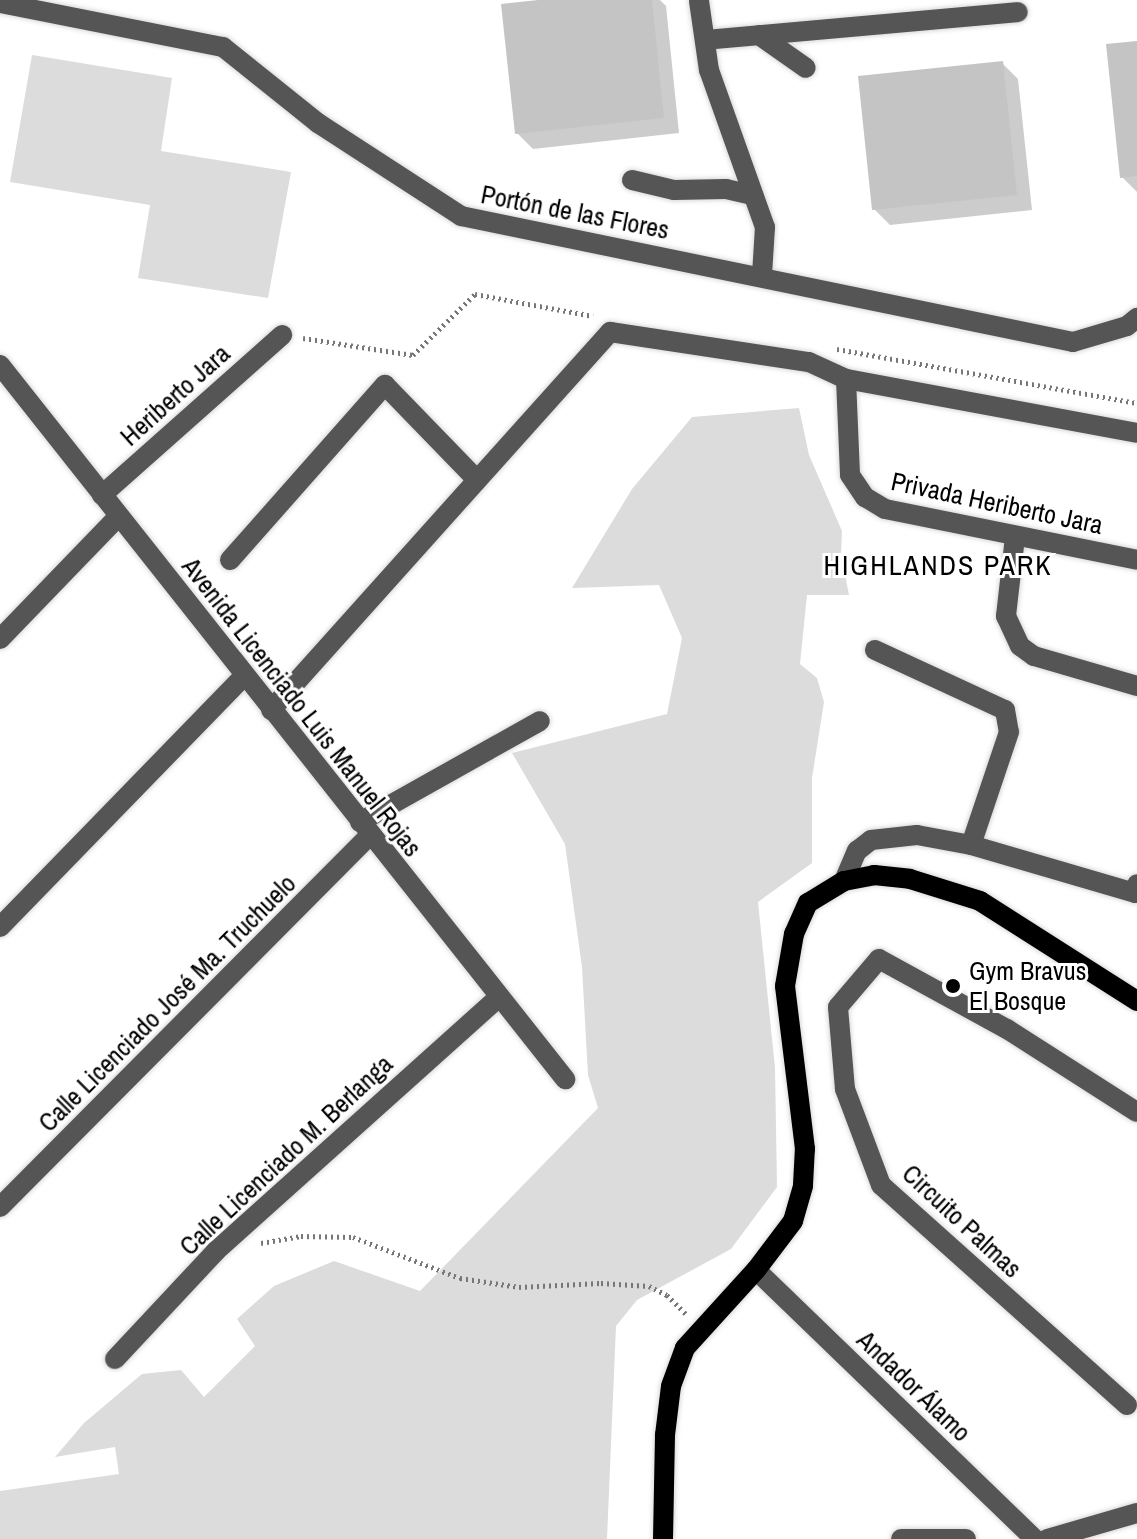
<!DOCTYPE html>
<meta charset="utf-8">
<style>
body{margin:0}
#map{position:relative;width:1137px;height:1539px;overflow:hidden;background:#fff;font-family:"Archivo Narrow",sans-serif}
div>[style]{position:absolute}
.green>*{inset:0;background:#dcdcdc}
.shadow>*{inset:0;background:#0003}
.building>*{inset:0;background:#c4c4c4}
.path>*{height:5px;margin-top:-2.5px;transform-origin:0;background:repeating-linear-gradient(90deg,#777 0 2px,transparent 0 6px)}
.roads{filter:drop-shadow(0 0 2px #dbdbdb) drop-shadow(0 0 2px #dbdbdb)}
.minor>*{height:20px;margin:-10px;padding:0 10px;transform-origin:10px;border-radius:10px;background:#555}
.major>*{height:20px;margin:-10px;padding:0 10px;transform-origin:10px;border-radius:10px;background:#000}
.dots>*{width:22px;height:22px;translate:-50% -50%;box-sizing:border-box;border:4px solid #fff;border-radius:50%}
span{translate:-50% -50%;white-space:nowrap;text-align:center;line-height:1.15;-webkit-text-stroke:6px #fff;paint-order:stroke}
.street-label{font-size:26px;color:#000}
.poi-label{font-size:26px;color:#000}
.left{translate:0 -50%;text-align:left}
.neighbourhood-label{font-size:28px;color:#000;letter-spacing:2px}
</style>
<div id="map">
<div class="green">
<div style="clip-path:polygon(32px 55px,172px 78px,161px 151px,291px 172px,268px 298px,138px 278px,150px 205px,10px 182px)"></div>
<div style="clip-path:polygon(799px 408px,809px 455px,842px 531px,841px 554px,849px 595px,807px 595px,800px 664px,817px 678px,824px 702px,812px 778px,812px 863px,758px 902px,775px 1068px,777px 1187px,731px 1249px,637px 1300px,616px 1326px,607px 1539px,0 1539px,0 1491px,119px 1474px,115px 1447px,55px 1457px,84px 1423px,142px 1374px,181px 1370px,204px 1397px,255px 1346px,237px 1319px,274px 1286px,334px 1261px,420px 1291px,598px 1108px,588px 1075px,582px 967px,565px 844px,512px 753px,667px 714px,682px 638px,659px 585px,572px 588px,632px 489px,692px 417px)"></div>
</div>
<div class="shadow">
<div style="clip-path:polygon(556px 0,660px 0,666px 6px,679px 133px,533px 149px,517px 133px)"></div>
<div style="clip-path:polygon(1137px 43px,1137px 192px,1122px 177px)"></div>
<div style="clip-path:polygon(1002px 63px,1018px 79px,1032px 210px,890px 225px,874px 209px)"></div>
</div>
<div class="building">
<div style="clip-path:polygon(538px 0,652px 0,664px 118px,515px 134px,501px 4px)"></div>
<div style="clip-path:polygon(1137px 41px,1137px 176px,1120px 178px,1106px 44px)"></div>
<div style="clip-path:polygon(1003px 61px,1017px 195px,872px 210px,858px 76px)"></div>
</div>
<div class="path">
<div style="left:303px;top:338px;width:111px;rotate:8.8deg"></div>
<div style="left:413px;top:355px;width:87px;rotate:-44.5deg"></div>
<div style="left:475px;top:294px;width:120px;rotate:10.6deg"></div>
<div style="left:837px;top:349px;width:305px;rotate:10.2deg"></div>
<div style="left:261px;top:1243px;width:41px;rotate:-9.9deg"></div>
<div style="left:301px;top:1236px;width:52px;rotate:1.1deg"></div>
<div style="left:353px;top:1237px;width:115px;rotate:21deg"></div>
<div style="left:460px;top:1278px;width:60px;rotate:8.7deg"></div>
<div style="left:519px;top:1287px;width:82px;rotate:-2.8deg"></div>
<div style="left:601px;top:1283px;width:48px;rotate:3.6deg"></div>
<div style="left:649px;top:1286px;width:20px;rotate:27deg"></div>
<div style="left:667px;top:1295px;width:28px;rotate:45deg"></div>
</div>
<div class="roads">
<div class="minor">
<div style="left:699px;top:1px;width:70px;rotate:81.8deg"></div>
<div style="left:709px;top:70px;width:167px;rotate:70.4deg"></div>
<div style="left:765px;top:227px;width:48px;rotate:93.6deg"></div>
<div style="left:0;top:3px;width:227px;rotate:11.2deg"></div>
<div style="left:223px;top:47px;width:122px;rotate:38.7deg"></div>
<div style="left:318px;top:123px;width:171px;rotate:33deg"></div>
<div style="left:461px;top:216px;width:625px;rotate:11.63deg"></div>
<div style="left:1073px;top:342px;width:56px;rotate:-16.5deg"></div>
<div style="left:1127px;top:326px;width:13px;rotate:-39deg"></div>
<div style="left:759px;top:35px;width:57px;rotate:35.1deg"></div>
<div style="left:705px;top:40px;width:314px;rotate:-5.1deg"></div>
<div style="left:632px;top:180px;width:43px;rotate:13.4deg"></div>
<div style="left:674px;top:190px;width:52px;rotate:-1.1deg"></div>
<div style="left:726px;top:189px;width:28px;rotate:13deg"></div>
<div style="left:0;top:365px;width:911px;rotate:51.64deg"></div>
<div style="left:846px;top:379px;width:296px;rotate:10.5deg"></div>
<div style="left:102px;top:495px;width:241px;rotate:-41.6deg"></div>
<div style="left:1015px;top:537px;width:80px;rotate:96.5deg"></div>
<div style="left:1006px;top:616px;width:33px;rotate:65deg"></div>
<div style="left:1020px;top:646px;width:17px;rotate:36deg"></div>
<div style="left:1034px;top:656px;width:107px;rotate:16.2deg"></div>
<div style="left:230px;top:560px;width:234px;rotate:-48.5deg"></div>
<div style="left:385px;top:385px;width:132px;rotate:45.9deg"></div>
<div style="left:0;top:639px;width:170px;rotate:-46deg"></div>
<div style="left:875px;top:650px;width:143px;rotate:24.8deg"></div>
<div style="left:1005px;top:710px;width:22px;rotate:80deg"></div>
<div style="left:1009px;top:732px;width:119px;rotate:108.6deg"></div>
<div style="left:271px;top:710px;width:508px;rotate:-48.11deg"></div>
<div style="left:610px;top:332px;width:201px;rotate:8.6deg"></div>
<div style="left:809px;top:362px;width:41px;rotate:24.7deg"></div>
<div style="left:846px;top:379px;width:96px;rotate:87.6deg"></div>
<div style="left:850px;top:475px;width:27px;rotate:56deg"></div>
<div style="left:865px;top:497px;width:23px;rotate:31deg"></div>
<div style="left:885px;top:509px;width:257px;rotate:11.4deg"></div>
<div style="left:360px;top:822px;width:206px;rotate:-29.3deg"></div>
<div style="left:844px;top:881px;width:33px;rotate:-67deg"></div>
<div style="left:857px;top:851px;width:18px;rotate:-38deg"></div>
<div style="left:871px;top:840px;width:46px;rotate:-6.2deg"></div>
<div style="left:917px;top:835px;width:55px;rotate:10.5deg"></div>
<div style="left:971px;top:845px;width:171px;rotate:16.3deg"></div>
<div style="left:1135px;top:893px;width:9px;rotate:-77deg"></div>
<div style="left:0;top:927px;width:350px;rotate:-45.8deg"></div>
<div style="left:0;top:1207px;width:525px;rotate:-45.15deg"></div>
<div style="left:756px;top:1270px;width:388px;rotate:44deg"></div>
<div style="left:115px;top:1359px;width:148px;rotate:-46.9deg"></div>
<div style="left:216px;top:1251px;width:380px;rotate:-41.9deg"></div>
<div style="left:1127px;top:1405px;width:330px;rotate:-138.2deg"></div>
<div style="left:881px;top:1185px;width:103px;rotate:-110.6deg"></div>
<div style="left:845px;top:1089px;width:82px;rotate:-94.9deg"></div>
<div style="left:838px;top:1007px;width:63px;rotate:-49.5deg"></div>
<div style="left:879px;top:959px;width:146px;rotate:28.7deg"></div>
<div style="left:1007px;top:1029px;width:154px;rotate:32.6deg"></div>
<div style="left:901px;top:1539px;width:65px"></div>
<div style="left:1047px;top:1539px;width:94px;rotate:-16.1deg"></div>
</div>
<div class="major">
<div style="left:663px;top:1539px;width:104px;rotate:-88.9deg"></div>
<div style="left:665px;top:1435px;width:49px;rotate:-83deg"></div>
<div style="left:671px;top:1386px;width:40px;rotate:-69.8deg"></div>
<div style="left:685px;top:1348px;width:105px;rotate:-47.7deg"></div>
<div style="left:756px;top:1270px;width:61px;rotate:-52.9deg"></div>
<div style="left:793px;top:1221px;width:37px;rotate:-74deg"></div>
<div style="left:803px;top:1185px;width:36px;rotate:-87deg"></div>
<div style="left:805px;top:1149px;width:164px;rotate:-97deg"></div>
<div style="left:785px;top:986px;width:53px;rotate:-80.2deg"></div>
<div style="left:794px;top:934px;width:34px;rotate:-66deg"></div>
<div style="left:808px;top:903px;width:42px;rotate:-31.4deg"></div>
<div style="left:844px;top:881px;width:31px;rotate:-11deg"></div>
<div style="left:874px;top:875px;width:36px;rotate:6deg"></div>
<div style="left:910px;top:879px;width:73px;rotate:17.4deg"></div>
<div style="left:980px;top:901px;width:186px;rotate:32.5deg"></div>
</div>
</div>
<div class="dots">
<div style="left:953px;top:986px;background:#000"></div>
</div>
<div class="street-label">
<span style="left:575px;top:212px;rotate:11deg">Portón de las Flores</span>
<span style="left:175px;top:395px;rotate:-42deg">Heriberto Jara</span>
<span style="left:997px;top:503px;rotate:12deg">Privada Heriberto Jara</span>
<span style="left:302px;top:707px;rotate:52deg">Avenida Licenciado Luis Manuel Rojas</span>
<span style="left:167px;top:1003px;rotate:-45deg">Calle Licenciado José Ma. Truchuelo</span>
<span style="left:286px;top:1155px;rotate:-43deg">Calle Licenciado M. Berlanga</span>
<span style="left:962px;top:1221px;rotate:43deg">Circuito Palmas</span>
<span style="left:914px;top:1386px;rotate:44deg">Andador Álamo</span>
</div>
<div class="poi-label">
<span class="left" style="left:969px;top:986px">Gym Bravus<br>El Bosque</span>
</div>
<div class="neighbourhood-label">
<span style="left:938px;top:565px">HIGHLANDS PARK</span>
</div>
</div>
